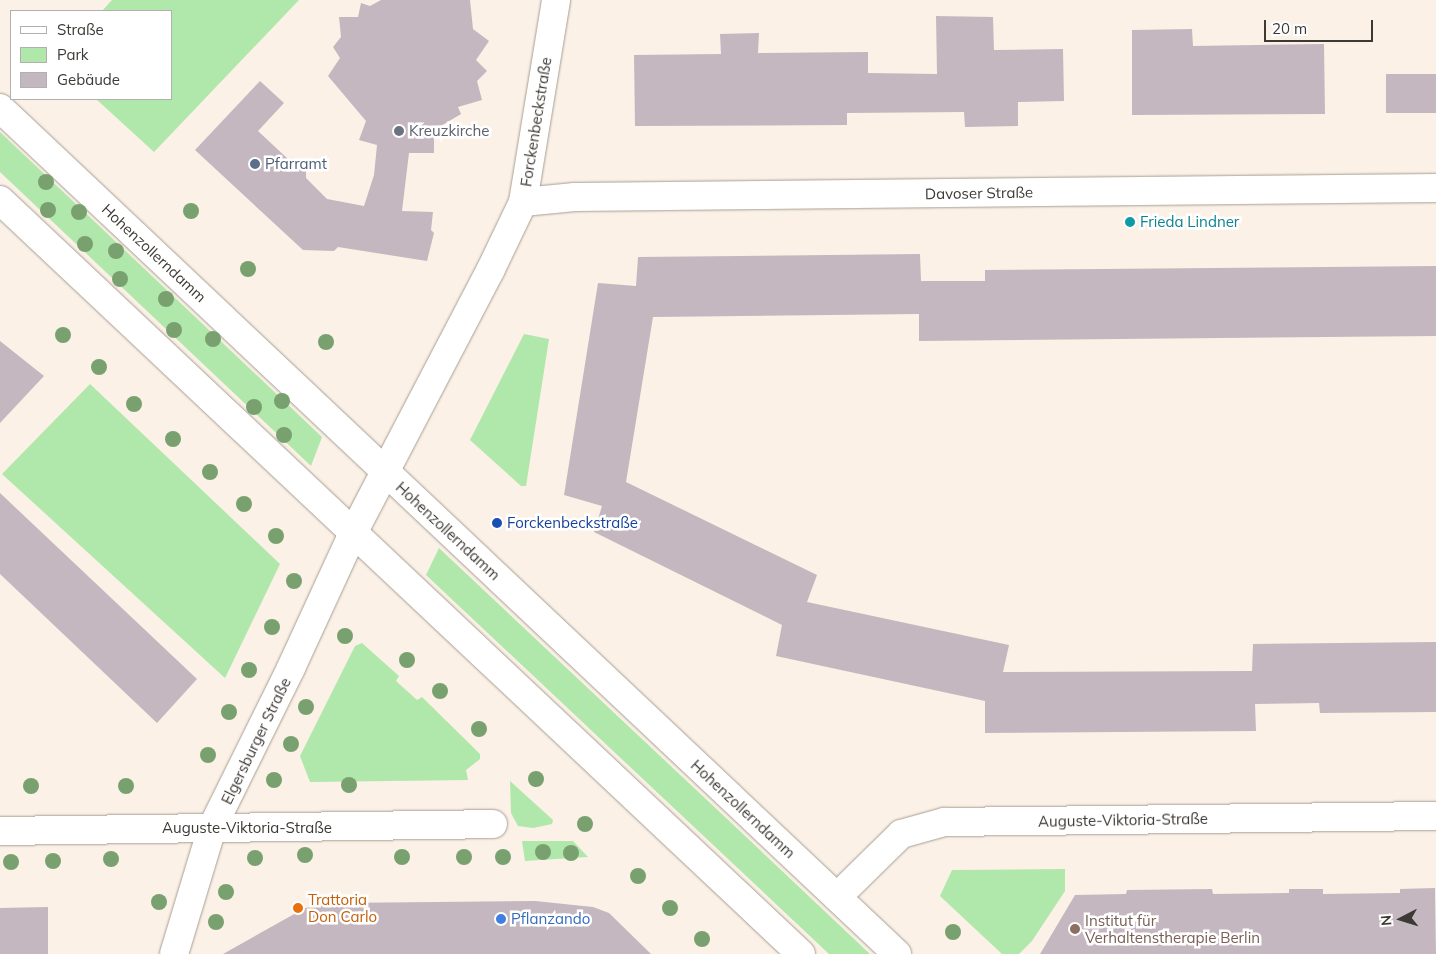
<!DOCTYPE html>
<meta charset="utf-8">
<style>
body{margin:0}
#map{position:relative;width:1436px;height:954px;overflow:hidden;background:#fbf1e6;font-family:Mulish,sans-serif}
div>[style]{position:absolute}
.green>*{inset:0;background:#b0e7ab}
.building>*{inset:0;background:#c4b7bf}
.roads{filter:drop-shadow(0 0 1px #a79e93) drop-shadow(0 0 1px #a79e93)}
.street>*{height:28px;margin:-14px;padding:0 14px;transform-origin:14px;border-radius:14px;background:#fff}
.secondary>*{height:28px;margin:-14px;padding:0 14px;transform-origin:14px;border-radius:14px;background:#fff}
.trees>*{width:16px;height:16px;margin:-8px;border-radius:50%;background:#79a170}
.dots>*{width:14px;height:14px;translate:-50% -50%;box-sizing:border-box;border:2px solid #fff;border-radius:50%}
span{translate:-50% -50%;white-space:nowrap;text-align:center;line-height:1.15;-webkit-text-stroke:5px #fff;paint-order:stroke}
.street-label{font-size:15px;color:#3d3935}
.worship-label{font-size:15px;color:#5b616d}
.left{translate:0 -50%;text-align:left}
.service-label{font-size:15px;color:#4e5e75}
.culture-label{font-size:15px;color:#0d838f}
.transit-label{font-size:15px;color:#164399}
.food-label{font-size:15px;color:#c56008}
.shop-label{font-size:15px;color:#366cbe}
.education-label{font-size:15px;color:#785e54}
.legend{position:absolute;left:10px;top:10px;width:162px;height:90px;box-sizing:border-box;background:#fff;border:1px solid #b1b0ae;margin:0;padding:6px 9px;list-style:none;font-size:15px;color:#3d3935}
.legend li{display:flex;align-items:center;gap:10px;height:25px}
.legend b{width:25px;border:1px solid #b1b0ae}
.north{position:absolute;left:1376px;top:894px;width:50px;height:50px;-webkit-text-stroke:4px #fff;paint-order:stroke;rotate:265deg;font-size:14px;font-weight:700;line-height:20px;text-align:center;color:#3d3935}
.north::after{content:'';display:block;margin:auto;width:18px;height:22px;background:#3d3935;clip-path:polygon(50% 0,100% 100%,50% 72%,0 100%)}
.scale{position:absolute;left:1264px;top:20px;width:109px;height:22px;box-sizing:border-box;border:2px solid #3d3935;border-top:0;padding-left:6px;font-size:15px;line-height:18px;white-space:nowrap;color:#3d3935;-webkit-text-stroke:4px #fff;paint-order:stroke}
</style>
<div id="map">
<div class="green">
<div style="clip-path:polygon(112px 0,299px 0,154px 152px,96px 99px,171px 99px,171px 11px,102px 11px)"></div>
<div style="clip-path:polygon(0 132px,322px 437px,311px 466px,0 172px)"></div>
<div style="clip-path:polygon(524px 334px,549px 339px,526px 486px,521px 486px,470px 440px)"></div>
<div style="clip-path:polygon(90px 384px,280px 564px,225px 678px,2px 474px)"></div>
<div style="clip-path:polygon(439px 548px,725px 817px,870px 954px,829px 954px,426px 575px)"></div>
<div style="clip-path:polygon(362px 643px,399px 676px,396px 681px,417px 700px,422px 697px,480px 754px,480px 759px,466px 770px,468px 780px,310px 782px,300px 756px,355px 646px)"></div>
<div style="clip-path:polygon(510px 781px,553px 820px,552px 824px,533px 828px,518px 826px,511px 813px)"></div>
<div style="clip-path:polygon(522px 841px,573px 841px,588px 857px,525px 861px)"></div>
<div style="clip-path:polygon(1065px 869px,1065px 891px,1032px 941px,1019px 954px,1002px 954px,940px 896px,952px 870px)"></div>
</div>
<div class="building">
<div style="clip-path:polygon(381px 0,470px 0,473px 29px,489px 41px,476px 60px,487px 71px,477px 81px,482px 100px,458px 107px,461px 114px,434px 130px,434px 153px,409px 153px,402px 211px,433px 212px,431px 230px,434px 233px,427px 261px,338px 247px,334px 251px,303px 250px,195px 150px,260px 81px,284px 103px,258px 131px,288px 159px,296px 158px,306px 169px,306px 178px,327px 199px,364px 206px,374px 175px,377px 145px,359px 140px,366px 121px,328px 76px,340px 58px,333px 47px,341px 37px,339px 17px,358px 17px,361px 3px,370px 6px)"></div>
<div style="clip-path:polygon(936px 16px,993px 17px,994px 50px,1063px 49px,1064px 101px,1018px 102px,1018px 126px,965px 127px,964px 112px,847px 113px,847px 125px,635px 126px,634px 55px,721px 54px,720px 34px,759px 33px,758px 53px,868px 52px,868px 73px,937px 74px)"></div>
<div style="clip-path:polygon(1192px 29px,1193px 46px,1324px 44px,1325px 114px,1132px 115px,1132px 30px)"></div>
<div style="clip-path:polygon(1386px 74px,1436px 74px,1436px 113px,1386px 113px)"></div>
<div style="clip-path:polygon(920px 254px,921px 281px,985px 281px,985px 270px,1436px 266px,1436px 336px,919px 341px,919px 314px,653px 317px,626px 482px,817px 575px,807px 602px,1009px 645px,1003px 672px,1252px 671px,1253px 644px,1436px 642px,1436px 712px,1320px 713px,1319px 703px,1255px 704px,1256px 731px,985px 733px,985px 701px,776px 656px,782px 625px,594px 532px,602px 506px,564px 495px,598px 283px,636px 286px,638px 257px)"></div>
<div style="clip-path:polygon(0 341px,44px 376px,0 423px)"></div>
<div style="clip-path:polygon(0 493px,197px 679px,157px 723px,0 574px)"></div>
<div style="clip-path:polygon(1435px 888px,1436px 954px,1040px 954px,1075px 895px,1126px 894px,1127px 890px,1212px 889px,1213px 894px,1289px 893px,1289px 889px,1323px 889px,1323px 894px,1400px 893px,1400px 889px)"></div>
<div style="clip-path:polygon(535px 901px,593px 907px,609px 913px,651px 954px,223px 954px,305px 908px,336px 903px)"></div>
<div style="clip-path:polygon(48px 907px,48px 954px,0 954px,0 908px)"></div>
</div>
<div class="roads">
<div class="street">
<div style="left:523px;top:202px;width:52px;rotate:-5.5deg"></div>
<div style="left:575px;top:197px;width:861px;rotate:-0.6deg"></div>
<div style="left:0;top:831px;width:493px;rotate:-0.8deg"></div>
<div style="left:837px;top:897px;width:90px;rotate:-44.5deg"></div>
<div style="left:901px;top:834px;width:45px;rotate:-15.6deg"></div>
<div style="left:944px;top:822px;width:492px;rotate:-0.7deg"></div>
<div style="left:174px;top:954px;width:132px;rotate:-73.2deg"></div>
<div style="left:212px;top:828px;width:178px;rotate:-63.7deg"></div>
<div style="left:291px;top:668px;width:149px;rotate:-65.3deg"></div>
<div style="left:353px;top:533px;width:296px;rotate:-62.4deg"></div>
<div style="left:490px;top:271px;width:76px;rotate:-64.4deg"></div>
<div style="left:523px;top:202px;width:205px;rotate:-80.7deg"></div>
</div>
<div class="secondary">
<div style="left:0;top:108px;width:1233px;rotate:43.32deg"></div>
<div style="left:0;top:200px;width:1100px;rotate:43.27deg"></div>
</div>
</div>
<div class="trees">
<div style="left:46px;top:182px"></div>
<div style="left:48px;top:210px"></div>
<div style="left:191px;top:211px"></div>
<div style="left:79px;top:212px"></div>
<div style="left:85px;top:244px"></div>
<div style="left:116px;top:251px"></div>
<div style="left:248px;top:269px"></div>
<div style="left:120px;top:279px"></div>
<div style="left:166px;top:299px"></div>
<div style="left:174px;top:330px"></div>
<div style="left:63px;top:335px"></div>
<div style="left:213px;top:339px"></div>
<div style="left:326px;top:342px"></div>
<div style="left:99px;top:367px"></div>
<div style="left:282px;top:401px"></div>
<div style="left:134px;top:404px"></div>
<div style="left:254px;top:407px"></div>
<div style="left:284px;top:435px"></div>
<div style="left:173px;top:439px"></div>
<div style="left:210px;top:472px"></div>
<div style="left:244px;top:504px"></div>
<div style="left:276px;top:536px"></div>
<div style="left:294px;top:581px"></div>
<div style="left:272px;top:627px"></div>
<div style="left:345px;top:636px"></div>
<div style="left:407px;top:660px"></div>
<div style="left:249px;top:670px"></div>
<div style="left:440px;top:691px"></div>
<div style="left:306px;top:707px"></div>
<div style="left:229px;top:712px"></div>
<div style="left:479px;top:729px"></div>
<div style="left:291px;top:744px"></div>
<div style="left:208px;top:755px"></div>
<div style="left:536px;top:779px"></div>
<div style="left:274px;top:780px"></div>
<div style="left:349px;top:785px"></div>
<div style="left:31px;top:786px"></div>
<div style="left:126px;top:786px"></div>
<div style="left:585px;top:824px"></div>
<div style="left:543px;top:852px"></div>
<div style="left:571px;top:853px"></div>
<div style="left:305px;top:855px"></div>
<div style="left:402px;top:857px"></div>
<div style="left:464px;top:857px"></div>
<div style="left:503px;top:857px"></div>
<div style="left:255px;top:858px"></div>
<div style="left:111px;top:859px"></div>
<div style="left:53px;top:861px"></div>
<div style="left:11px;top:862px"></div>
<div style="left:638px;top:876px"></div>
<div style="left:226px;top:892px"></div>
<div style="left:159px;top:902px"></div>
<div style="left:670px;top:908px"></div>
<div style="left:216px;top:922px"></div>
<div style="left:953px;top:932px"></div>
<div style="left:702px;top:939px"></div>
</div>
<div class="dots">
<div style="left:399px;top:131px;background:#6b7280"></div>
<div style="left:255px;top:164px;background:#5c6f8a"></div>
<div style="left:1130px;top:222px;background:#0f9aa8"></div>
<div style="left:497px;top:523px;background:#1a4fb4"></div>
<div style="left:298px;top:908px;background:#e8710a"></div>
<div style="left:501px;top:919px;background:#3f7fe0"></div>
<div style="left:1075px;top:929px;background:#8d6e63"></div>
</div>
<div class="street-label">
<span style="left:536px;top:122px;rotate:-81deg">Forckenbeckstraße</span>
<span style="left:979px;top:193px;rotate:-1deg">Davoser Straße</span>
<span style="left:154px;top:253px;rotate:43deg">Hohenzollerndamm</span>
<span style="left:448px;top:531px;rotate:43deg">Hohenzollerndamm</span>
<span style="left:256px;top:741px;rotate:-64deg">Elgersburger Straße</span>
<span style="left:743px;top:809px;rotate:43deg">Hohenzollerndamm</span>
<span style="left:1123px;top:820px;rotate:-1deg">Auguste-Viktoria-Straße</span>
<span style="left:247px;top:828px">Auguste-Viktoria-Straße</span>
</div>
<div class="worship-label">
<span class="left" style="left:409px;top:131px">Kreuzkirche</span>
</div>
<div class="service-label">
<span class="left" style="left:265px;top:164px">Pfarramt</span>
</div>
<div class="culture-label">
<span class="left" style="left:1140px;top:222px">Frieda Lindner</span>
</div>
<div class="transit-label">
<span class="left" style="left:507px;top:523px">Forckenbeckstraße</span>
</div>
<div class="food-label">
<span class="left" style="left:308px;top:908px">Trattoria<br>Don Carlo</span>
</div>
<div class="shop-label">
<span class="left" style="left:511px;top:919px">Pflanzando</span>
</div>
<div class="education-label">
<span class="left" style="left:1085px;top:929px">Institut für<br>Verhaltenstherapie Berlin</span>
</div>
<ul class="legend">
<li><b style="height:6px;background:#fff"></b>Straße</li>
<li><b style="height:14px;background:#b0e7ab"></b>Park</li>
<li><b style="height:14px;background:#c4b7bf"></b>Gebäude</li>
</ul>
<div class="north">N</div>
<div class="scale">20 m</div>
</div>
